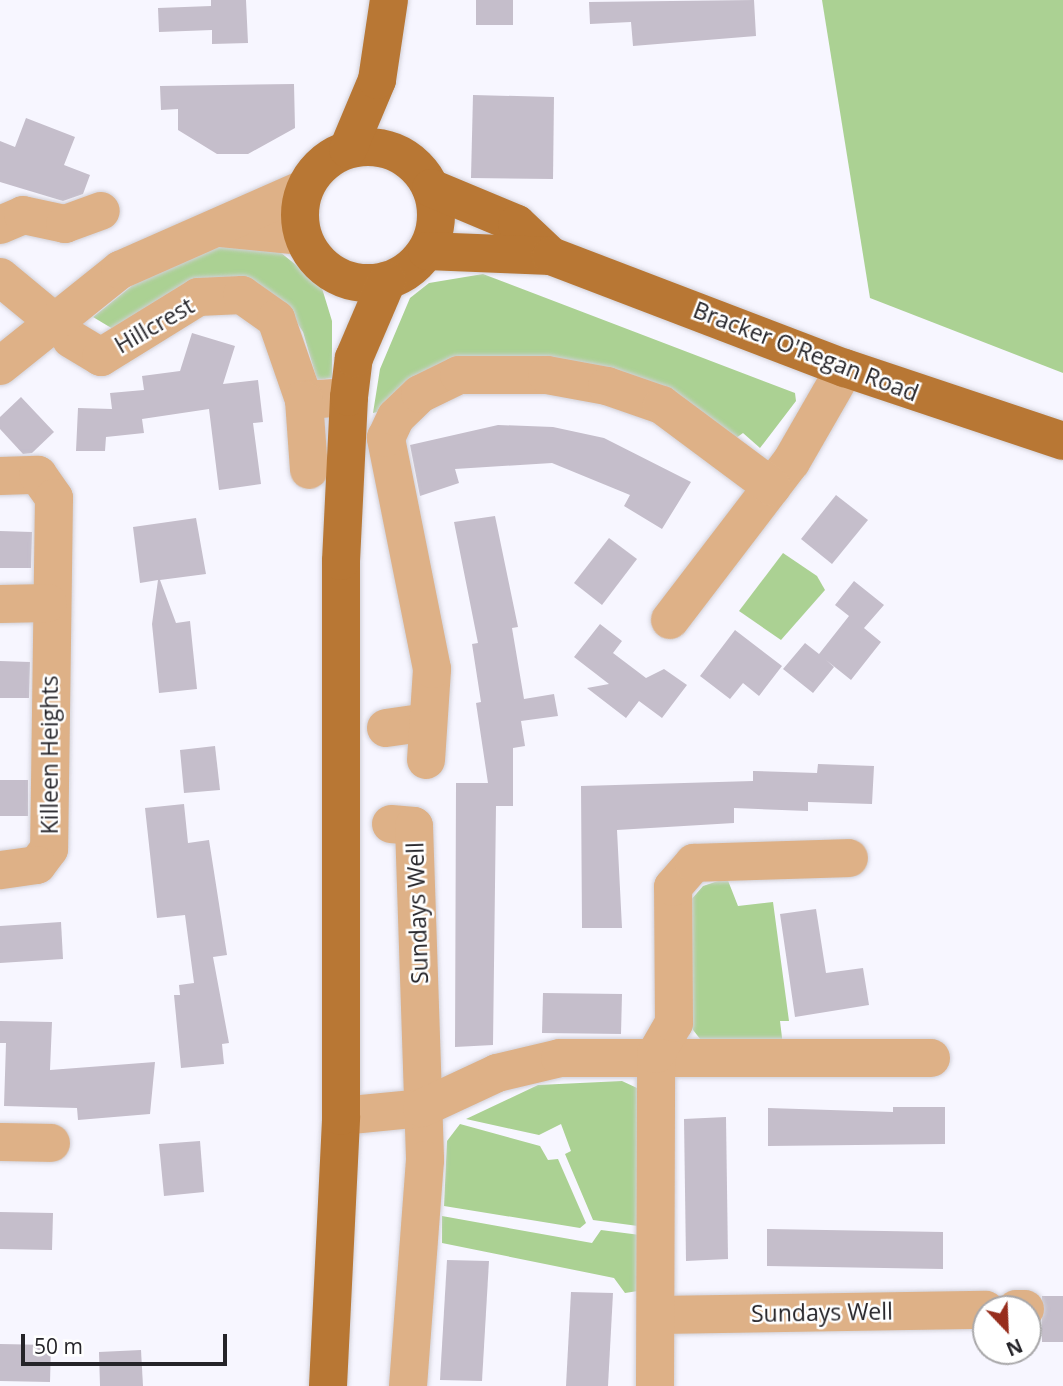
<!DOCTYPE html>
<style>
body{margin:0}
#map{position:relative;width:1063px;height:1386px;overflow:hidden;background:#f7f6ff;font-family:"Open Sans",sans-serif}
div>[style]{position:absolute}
.green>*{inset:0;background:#abd193}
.building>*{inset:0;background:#c5becb}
.roads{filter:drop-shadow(0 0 2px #d1d0d8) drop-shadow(0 0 2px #d1d0d8)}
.minor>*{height:38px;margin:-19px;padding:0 19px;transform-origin:19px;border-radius:19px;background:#deb187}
.major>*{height:38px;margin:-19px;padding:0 19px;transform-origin:19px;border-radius:19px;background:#b87734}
.major>.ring{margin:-19px;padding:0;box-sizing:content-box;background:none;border:38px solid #b87734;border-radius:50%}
span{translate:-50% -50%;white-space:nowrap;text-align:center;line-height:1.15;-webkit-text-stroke:5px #fff;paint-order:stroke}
.street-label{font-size:23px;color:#252429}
.north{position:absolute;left:972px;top:1295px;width:70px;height:70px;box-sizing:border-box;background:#fff;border:2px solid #a8a7a9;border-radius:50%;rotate:157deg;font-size:19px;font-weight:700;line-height:28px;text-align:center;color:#252429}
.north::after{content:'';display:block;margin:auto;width:24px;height:32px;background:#972d1c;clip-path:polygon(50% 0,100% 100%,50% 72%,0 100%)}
.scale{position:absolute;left:21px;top:1334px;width:206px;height:32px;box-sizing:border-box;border:4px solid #252429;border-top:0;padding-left:9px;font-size:21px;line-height:24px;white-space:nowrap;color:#252429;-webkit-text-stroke:5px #fff;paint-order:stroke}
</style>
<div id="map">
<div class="green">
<div style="clip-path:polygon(822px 0,1063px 0,1063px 373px,870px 298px)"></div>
<div style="clip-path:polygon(235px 242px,275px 248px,321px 285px,332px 321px,332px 378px,317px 380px,303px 332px,287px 307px,264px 290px,118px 332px,93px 317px,154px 268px)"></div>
<div style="clip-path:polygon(483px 274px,795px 393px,796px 401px,760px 448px,743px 433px,732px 441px,574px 365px,373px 413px,380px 369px,410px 298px,429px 283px)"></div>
<div style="clip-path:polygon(783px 553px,817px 576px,825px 590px,781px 640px,739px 611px)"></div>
<div style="clip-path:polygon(727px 878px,738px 906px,773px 902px,789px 1021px,780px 1021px,783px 1046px,704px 1044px,690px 1026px,690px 901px,703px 886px)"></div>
<div style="clip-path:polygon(622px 1081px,637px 1088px,638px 1226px,593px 1220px,565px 1154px,571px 1151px,561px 1124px,539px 1135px,466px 1119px,538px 1085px)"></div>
<div style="clip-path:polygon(460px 1124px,540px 1146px,548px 1160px,558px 1159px,586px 1223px,580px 1228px,444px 1206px,447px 1141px)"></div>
<div style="clip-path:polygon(442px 1216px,592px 1243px,601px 1230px,640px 1235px,638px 1291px,625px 1293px,614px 1278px,442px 1243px)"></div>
</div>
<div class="building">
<div style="clip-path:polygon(211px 0,246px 0,248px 43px,212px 44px,212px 30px,159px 32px,158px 8px,211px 6px)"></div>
<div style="clip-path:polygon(476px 0,513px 0,513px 25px,476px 25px)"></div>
<div style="clip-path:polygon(754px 0,756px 36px,633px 46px,631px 22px,590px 24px,589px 2px)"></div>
<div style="clip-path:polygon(294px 84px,295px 128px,248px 154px,217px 154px,178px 130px,178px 109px,161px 110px,160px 86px)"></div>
<div style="clip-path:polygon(473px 95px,554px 97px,553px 179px,471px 178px)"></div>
<div style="clip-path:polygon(26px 118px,75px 137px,64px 165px,90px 175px,83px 194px,63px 201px,0 182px,0 141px,15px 147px)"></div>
<div style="clip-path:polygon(192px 333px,235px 346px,223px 384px,258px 380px,263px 422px,253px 423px,261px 484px,219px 490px,209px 409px,142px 419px,144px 433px,106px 437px,105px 451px,76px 451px,78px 408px,112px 409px,110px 393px,144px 390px,142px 376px,180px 371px)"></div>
<div style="clip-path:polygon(21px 397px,54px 432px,32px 453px,23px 454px,0 429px,0 417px)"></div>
<div style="clip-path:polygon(498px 425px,553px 427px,604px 438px,691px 482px,662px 529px,624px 506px,630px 495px,552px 463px,455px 469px,459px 483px,420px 496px,410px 445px)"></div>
<div style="clip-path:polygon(836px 495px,868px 520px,832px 564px,801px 539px)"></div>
<div style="clip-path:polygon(495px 516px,518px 627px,512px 628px,524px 699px,554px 694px,558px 716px,521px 721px,525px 746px,513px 748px,513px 806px,496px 806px,493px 1045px,455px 1047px,456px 783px,488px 783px,476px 703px,481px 702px,472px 644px,478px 643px,454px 522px)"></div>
<div style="clip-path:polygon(196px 518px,206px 574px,160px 580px,176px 623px,190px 621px,197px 689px,159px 693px,152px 624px,158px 580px,140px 583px,133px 527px)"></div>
<div style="clip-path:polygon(0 531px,32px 532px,31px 568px,0 568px)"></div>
<div style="clip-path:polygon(609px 538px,637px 559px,602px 605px,574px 583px)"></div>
<div style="clip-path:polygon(854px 581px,884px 605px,864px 628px,853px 619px,881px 642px,851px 680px,826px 660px,834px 667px,813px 693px,783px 669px,805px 643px,819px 654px,849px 616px,835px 605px)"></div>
<div style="clip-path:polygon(600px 624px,622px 641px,613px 653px,646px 678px,664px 669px,687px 685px,662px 718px,639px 701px,626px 718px,587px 688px,609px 684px,574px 657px)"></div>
<div style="clip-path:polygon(735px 630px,782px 666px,759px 696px,743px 683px,730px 699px,700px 676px)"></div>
<div style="clip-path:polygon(0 661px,30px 662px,29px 698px,0 698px)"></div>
<div style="clip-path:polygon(215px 746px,220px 790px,184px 793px,180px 750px)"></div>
<div style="clip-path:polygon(818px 764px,874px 766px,872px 804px,808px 802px,808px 811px,734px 808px,734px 823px,617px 830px,622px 928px,582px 928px,581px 786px,753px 781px,753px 771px,817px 773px)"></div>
<div style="clip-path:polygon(0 780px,28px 780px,28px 816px,0 816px)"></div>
<div style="clip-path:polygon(184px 804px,188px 843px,209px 840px,227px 955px,213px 957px,229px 1043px,222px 1044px,224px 1064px,181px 1068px,174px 995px,180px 995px,179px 985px,194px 983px,185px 915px,157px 918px,145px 808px)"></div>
<div style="clip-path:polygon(816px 909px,826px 973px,863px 968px,869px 1005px,795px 1017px,780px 914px)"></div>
<div style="clip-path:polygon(61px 922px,63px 959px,0 963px,0 926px)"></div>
<div style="clip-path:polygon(543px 993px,622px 994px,621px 1034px,542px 1033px)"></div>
<div style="clip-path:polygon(0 1021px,52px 1022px,50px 1070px,155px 1062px,150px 1114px,78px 1120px,77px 1108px,4px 1106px,6px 1043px,0 1043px)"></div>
<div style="clip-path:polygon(893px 1107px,945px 1107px,945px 1144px,768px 1146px,768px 1108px,893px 1112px)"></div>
<div style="clip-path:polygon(726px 1117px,728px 1259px,686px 1261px,684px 1119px)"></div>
<div style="clip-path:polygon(200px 1141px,204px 1192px,164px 1196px,159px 1144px)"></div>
<div style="clip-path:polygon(0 1212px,53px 1213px,52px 1250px,0 1249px)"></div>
<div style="clip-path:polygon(767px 1229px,943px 1232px,943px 1269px,767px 1266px)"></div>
<div style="clip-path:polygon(447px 1260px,489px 1261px,482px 1381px,440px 1380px)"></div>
<div style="clip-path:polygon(571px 1292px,613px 1293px,608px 1386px,566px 1386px)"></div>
<div style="clip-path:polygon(1042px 1296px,1063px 1296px,1063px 1342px,1042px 1342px)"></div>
<div style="clip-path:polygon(0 1344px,51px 1345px,50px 1382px,0 1381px)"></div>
<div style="clip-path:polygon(141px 1350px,143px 1386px,100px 1386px,99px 1352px)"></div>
</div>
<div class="roads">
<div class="minor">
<div style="left:0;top:225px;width:25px;rotate:-23deg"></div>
<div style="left:23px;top:215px;width:43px;rotate:12.1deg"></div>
<div style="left:65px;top:224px;width:38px;rotate:-20deg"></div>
<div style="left:221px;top:228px;width:82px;rotate:5.6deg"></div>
<div style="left:0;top:277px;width:67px;rotate:39.6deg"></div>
<div style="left:71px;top:339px;width:35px;rotate:31deg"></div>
<div style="left:101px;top:357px;width:114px;rotate:-31.7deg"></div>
<div style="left:198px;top:297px;width:44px;rotate:-2.6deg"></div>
<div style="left:242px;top:295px;width:42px;rotate:35.2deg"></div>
<div style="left:276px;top:319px;width:86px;rotate:70.9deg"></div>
<div style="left:304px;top:400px;width:45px;rotate:-3.8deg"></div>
<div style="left:0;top:366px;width:154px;rotate:-38.7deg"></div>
<div style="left:120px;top:270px;width:201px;rotate:-23.8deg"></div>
<div style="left:304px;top:400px;width:70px;rotate:85.9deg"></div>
<div style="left:0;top:476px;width:38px;rotate:-2deg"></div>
<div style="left:38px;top:475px;width:28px;rotate:55deg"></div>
<div style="left:54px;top:498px;width:351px;rotate:90.8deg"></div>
<div style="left:49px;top:849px;width:20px;rotate:127deg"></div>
<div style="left:37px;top:865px;width:37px;rotate:172deg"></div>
<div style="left:0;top:604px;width:48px;rotate:-1.2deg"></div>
<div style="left:670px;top:620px;width:199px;rotate:-52.6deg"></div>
<div style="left:791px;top:462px;width:108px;rotate:-60.1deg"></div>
<div style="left:386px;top:728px;width:42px;rotate:-8.1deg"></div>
<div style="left:426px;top:760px;width:91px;rotate:-86.2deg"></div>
<div style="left:432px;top:669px;width:236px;rotate:-101.3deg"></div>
<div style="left:386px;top:438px;width:23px;rotate:-65deg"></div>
<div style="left:396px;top:417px;width:33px;rotate:-44deg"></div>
<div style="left:420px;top:394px;width:43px;rotate:-26deg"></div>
<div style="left:459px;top:375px;width:88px"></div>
<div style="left:547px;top:375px;width:61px;rotate:10.4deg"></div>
<div style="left:607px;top:386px;width:58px;rotate:19.1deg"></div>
<div style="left:662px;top:405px;width:137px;rotate:36.7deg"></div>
<div style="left:391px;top:824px;width:23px;rotate:5deg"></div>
<div style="left:414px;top:826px;width:334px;rotate:88.1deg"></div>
<div style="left:425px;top:1160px;width:227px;rotate:94.3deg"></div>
<div style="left:341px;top:1116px;width:81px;rotate:-5.6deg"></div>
<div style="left:422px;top:1108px;width:83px;rotate:-25deg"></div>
<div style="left:497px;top:1073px;width:65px;rotate:-13.4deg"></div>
<div style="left:560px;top:1058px;width:371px"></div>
<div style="left:0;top:1142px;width:51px;rotate:1.1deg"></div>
<div style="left:1016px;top:1309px;width:9px"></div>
<div style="left:659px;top:1315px;width:327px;rotate:-0.9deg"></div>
<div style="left:655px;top:1386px;width:332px;rotate:-89.8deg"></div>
<div style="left:656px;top:1054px;width:36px;rotate:-60deg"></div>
<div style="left:674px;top:1023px;width:136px;rotate:-90.4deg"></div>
<div style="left:673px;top:887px;width:32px;rotate:-49deg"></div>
<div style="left:694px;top:863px;width:155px;rotate:-1.8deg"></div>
</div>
<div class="major">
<div class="ring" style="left:300px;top:147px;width:98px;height:98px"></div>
<div style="left:348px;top:149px;width:75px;rotate:-67.2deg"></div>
<div style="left:377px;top:80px;width:81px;rotate:-81.5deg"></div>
<div style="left:431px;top:188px;width:93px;rotate:22.7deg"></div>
<div style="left:517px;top:224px;width:47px;rotate:43.3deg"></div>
<div style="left:427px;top:251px;width:124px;rotate:2.3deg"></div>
<div style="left:551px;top:256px;width:315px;rotate:20.9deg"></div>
<div style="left:845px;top:368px;width:230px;rotate:18.5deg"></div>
<div style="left:328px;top:1386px;width:270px;rotate:-87.2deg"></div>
<div style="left:341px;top:1116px;width:555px;rotate:-90deg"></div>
<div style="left:341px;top:561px;width:164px;rotate:-87.2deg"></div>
<div style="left:349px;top:397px;width:39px;rotate:-83deg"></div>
<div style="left:354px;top:358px;width:84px;rotate:-66.8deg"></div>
</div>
</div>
<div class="street-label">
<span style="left:154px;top:325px;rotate:-30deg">Hillcrest</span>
<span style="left:806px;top:351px;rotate:21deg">Bracker O'Regan Road</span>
<span style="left:49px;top:755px;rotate:-90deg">Killeen Heights</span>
<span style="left:417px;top:913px;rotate:-92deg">Sundays Well</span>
<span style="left:822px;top:1312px;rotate:-1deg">Sundays Well</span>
</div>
<div class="north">N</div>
<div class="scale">50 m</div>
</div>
